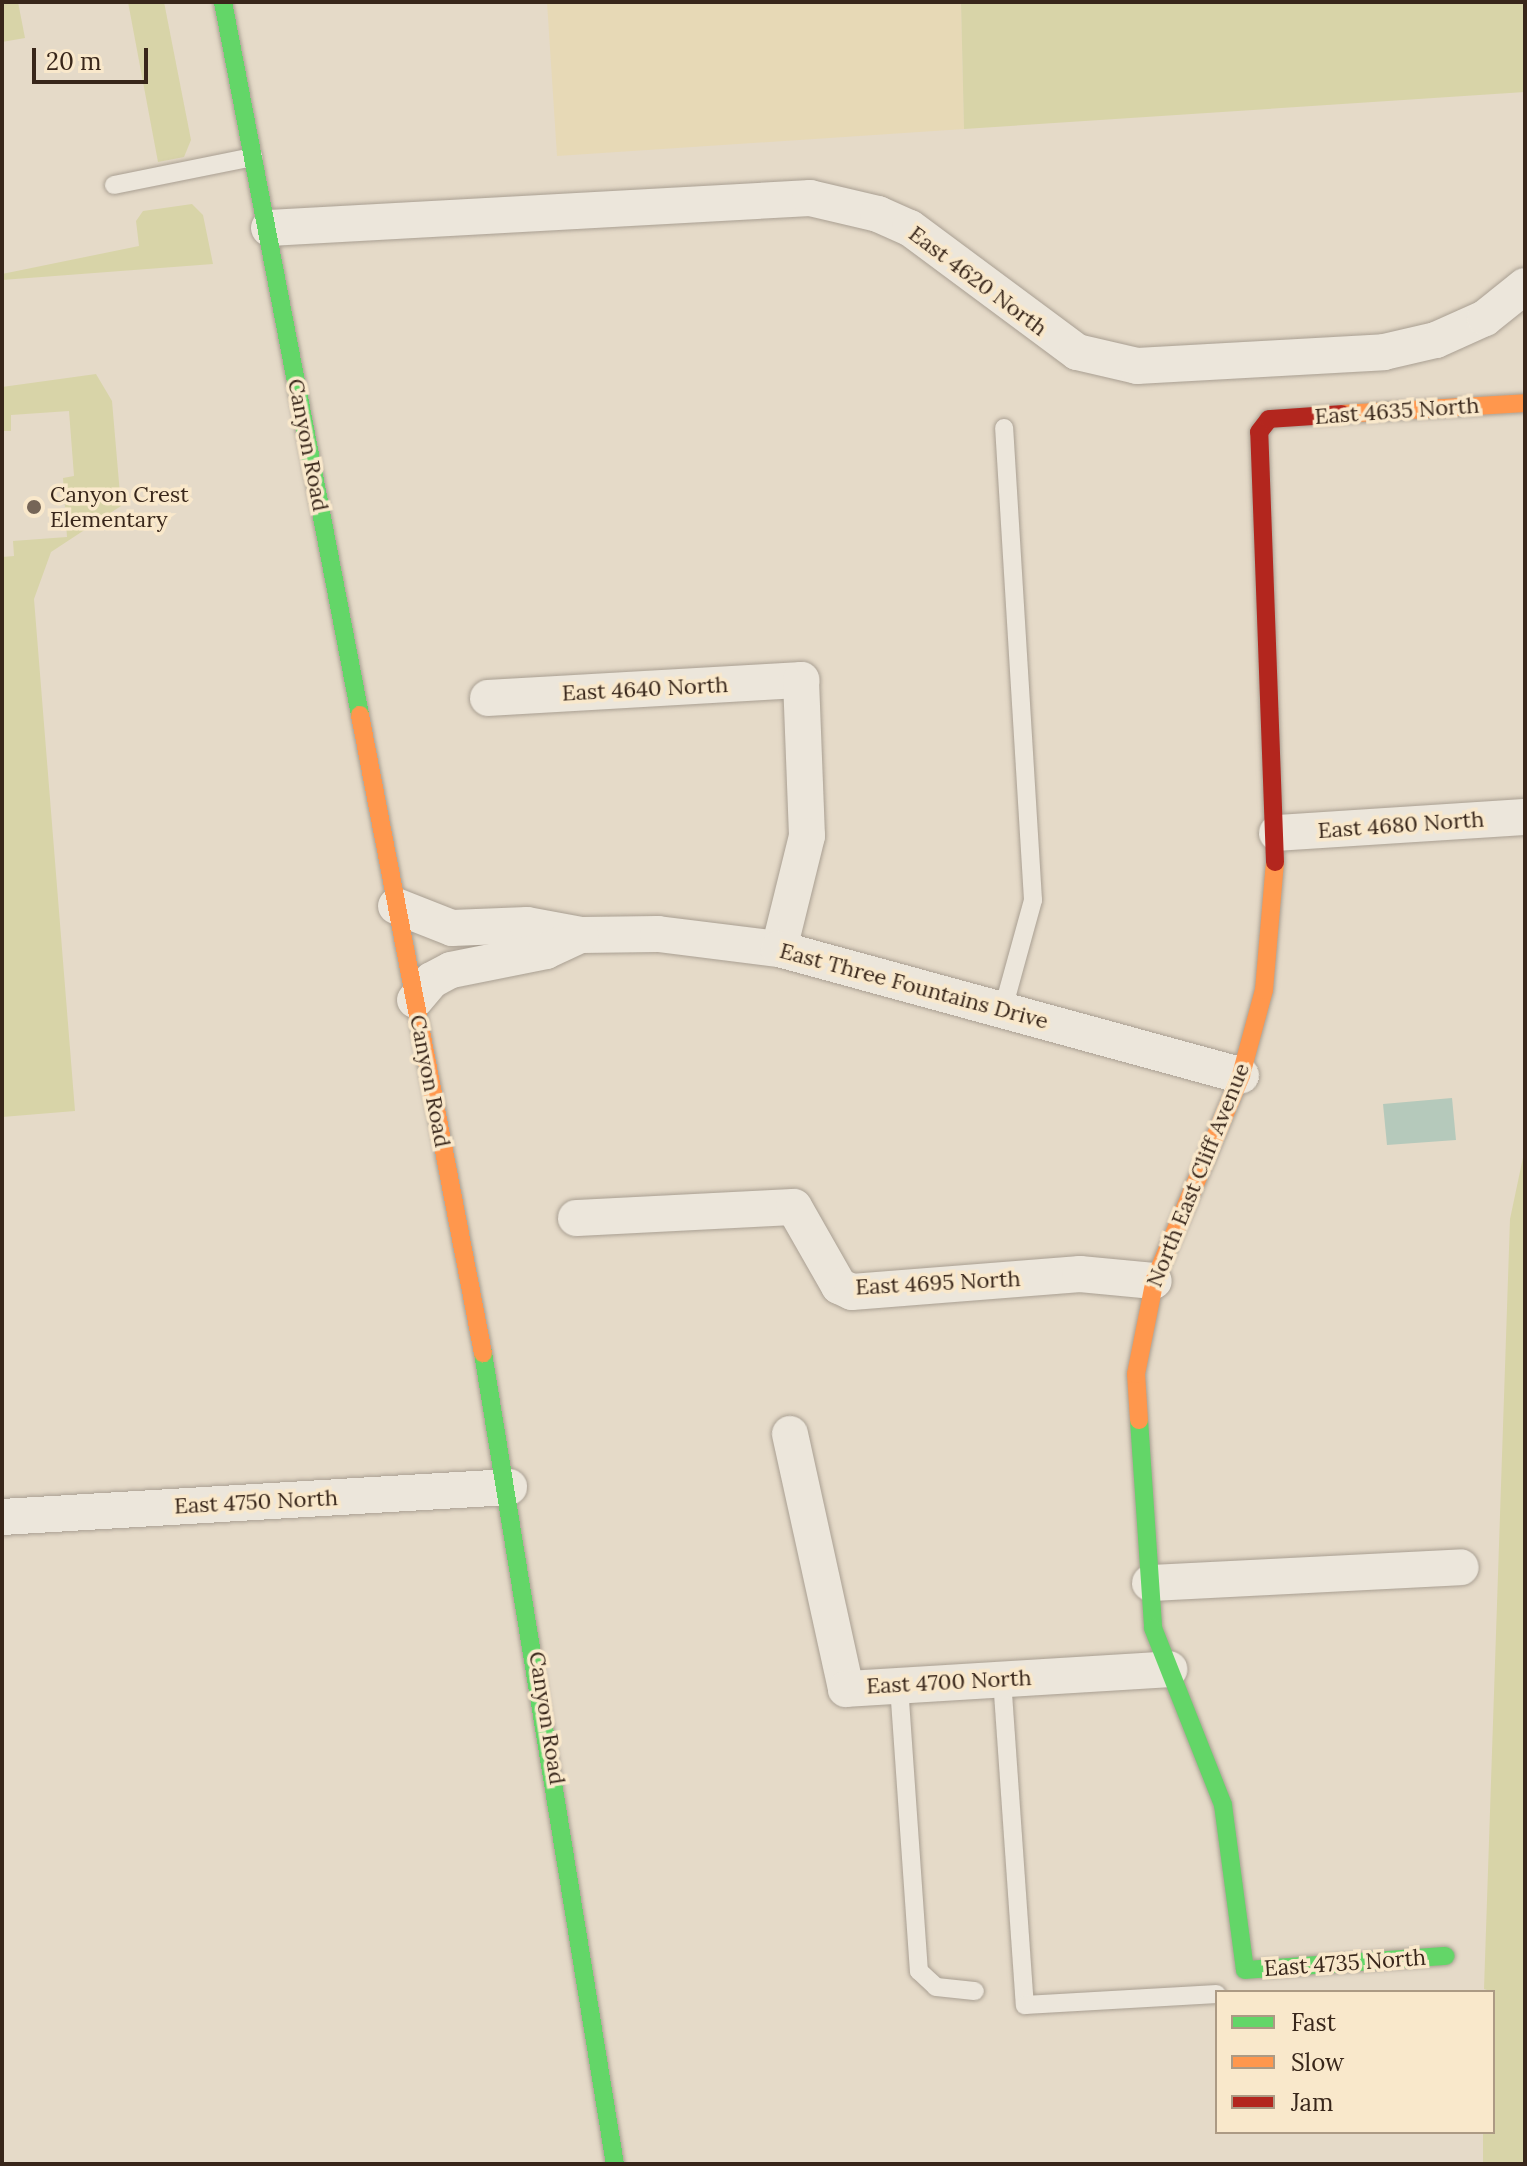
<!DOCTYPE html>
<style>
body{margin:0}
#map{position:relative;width:1527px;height:2166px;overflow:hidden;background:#e5dac8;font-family:Lora,serif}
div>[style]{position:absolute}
.farmland>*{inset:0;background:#e7d9b6}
.green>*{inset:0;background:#d8d4a8}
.water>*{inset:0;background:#b5c9bb}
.roads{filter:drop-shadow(0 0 2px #a99f92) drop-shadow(0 0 2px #a99f92)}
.lane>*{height:18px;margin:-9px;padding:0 9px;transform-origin:9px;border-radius:9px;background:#ece6db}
.street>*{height:36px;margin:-18px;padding:0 18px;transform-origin:18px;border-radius:18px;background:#ece6db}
.fast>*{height:18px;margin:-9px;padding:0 9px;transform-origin:9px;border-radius:9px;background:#63d668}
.slow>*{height:18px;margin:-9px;padding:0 9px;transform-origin:9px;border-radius:9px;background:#ff974d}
.jam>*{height:18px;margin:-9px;padding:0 9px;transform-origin:9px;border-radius:9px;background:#b3261e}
.dots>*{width:22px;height:22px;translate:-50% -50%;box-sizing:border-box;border:4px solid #f9e8cb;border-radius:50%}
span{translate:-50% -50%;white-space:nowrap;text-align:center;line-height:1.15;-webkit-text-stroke:7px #f9e8cb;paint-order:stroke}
.street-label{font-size:22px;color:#38261a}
.poi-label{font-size:22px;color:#38261a}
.left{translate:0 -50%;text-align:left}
.frame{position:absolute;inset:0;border:4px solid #38261a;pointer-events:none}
.legend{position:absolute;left:1215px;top:1990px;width:280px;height:144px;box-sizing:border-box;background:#f9e8cb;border:2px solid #ac9a84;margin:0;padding:10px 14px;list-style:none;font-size:24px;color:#38261a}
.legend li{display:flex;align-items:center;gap:16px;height:40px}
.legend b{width:40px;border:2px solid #ac9a84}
.scale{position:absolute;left:32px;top:48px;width:116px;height:36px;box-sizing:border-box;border:4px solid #38261a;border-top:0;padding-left:10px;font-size:24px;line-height:28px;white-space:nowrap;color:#38261a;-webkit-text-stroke:6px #f9e8cb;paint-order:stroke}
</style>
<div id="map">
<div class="farmland">
<div style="clip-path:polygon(547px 2px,961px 2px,964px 129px,557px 156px)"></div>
</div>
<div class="green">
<div style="clip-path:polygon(2px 2px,18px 2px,25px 38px,2px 42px)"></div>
<div style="clip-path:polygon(128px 2px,164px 2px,191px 140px,184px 157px,158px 162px)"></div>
<div style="clip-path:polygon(961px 2px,1525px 2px,1525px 92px,964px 129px)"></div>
<div style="clip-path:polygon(192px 204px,203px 215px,213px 264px,2px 280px,2px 274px,139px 246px,136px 221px,143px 211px)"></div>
<div style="clip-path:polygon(96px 374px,112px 401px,121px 506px,51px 552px,34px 599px,75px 1111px,2px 1117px,2px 557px,14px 556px,13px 541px,67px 537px,63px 478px,74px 476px,69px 411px,11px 415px,11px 431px,2px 431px,2px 387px)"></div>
<div style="clip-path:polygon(1525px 1148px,1525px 2164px,1483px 2164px,1483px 2132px,1493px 2132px,1493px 1992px,1484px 1989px,1510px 1219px)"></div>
</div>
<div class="water">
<div style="clip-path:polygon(1452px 1098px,1456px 1140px,1387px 1145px,1383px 1104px)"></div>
</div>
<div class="roads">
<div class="lane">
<div style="left:114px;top:185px;width:142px;rotate:-11.4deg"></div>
<div style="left:1003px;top:1009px;width:113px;rotate:-74.6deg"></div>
<div style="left:1033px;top:900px;width:473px;rotate:-93.5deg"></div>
<div style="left:1002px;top:1679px;width:327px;rotate:86deg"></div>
<div style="left:1025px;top:2005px;width:192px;rotate:-3.3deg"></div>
<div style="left:899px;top:1686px;width:286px;rotate:86deg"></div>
<div style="left:919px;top:1971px;width:23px;rotate:43deg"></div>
<div style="left:936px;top:1987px;width:39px;rotate:6deg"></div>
</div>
<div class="street">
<div style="left:269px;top:228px;width:542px;rotate:-3.17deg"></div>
<div style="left:810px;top:198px;width:70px;rotate:13.2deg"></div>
<div style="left:878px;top:214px;width:35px;rotate:24deg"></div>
<div style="left:910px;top:228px;width:208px;rotate:36.6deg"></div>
<div style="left:1077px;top:352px;width:62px;rotate:13.1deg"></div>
<div style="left:1137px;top:366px;width:247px;rotate:-3.2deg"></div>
<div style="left:1384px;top:352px;width:53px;rotate:-13deg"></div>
<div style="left:1436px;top:340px;width:54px;rotate:-24.2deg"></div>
<div style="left:1485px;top:318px;width:51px;rotate:-38.7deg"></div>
<div style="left:488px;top:698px;width:314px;rotate:-3.3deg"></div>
<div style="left:801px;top:680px;width:156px;rotate:87.8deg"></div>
<div style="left:807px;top:836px;width:116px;rotate:103.9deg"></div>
<div style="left:1277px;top:833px;width:249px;rotate:-3.7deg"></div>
<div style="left:396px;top:906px;width:60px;rotate:21.4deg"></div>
<div style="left:452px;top:928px;width:75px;rotate:-2.3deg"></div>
<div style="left:527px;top:925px;width:55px;rotate:10.5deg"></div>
<div style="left:581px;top:935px;width:77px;rotate:-0.7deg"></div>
<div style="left:658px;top:934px;width:122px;rotate:7.1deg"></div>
<div style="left:779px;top:949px;width:479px;rotate:15.3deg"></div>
<div style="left:415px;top:1000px;width:26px;rotate:-50deg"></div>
<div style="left:432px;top:980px;width:21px;rotate:-28deg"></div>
<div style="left:451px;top:970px;width:97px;rotate:-11.3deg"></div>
<div style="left:546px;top:951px;width:38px;rotate:-25deg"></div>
<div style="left:576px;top:1218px;width:218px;rotate:-2.9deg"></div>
<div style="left:794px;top:1207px;width:91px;rotate:60.3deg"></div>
<div style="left:839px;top:1286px;width:14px;rotate:25deg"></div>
<div style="left:852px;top:1292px;width:229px;rotate:-4.5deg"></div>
<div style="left:1080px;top:1274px;width:74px;rotate:5.4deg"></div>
<div style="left:790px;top:1434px;width:261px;rotate:77.6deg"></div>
<div style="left:846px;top:1689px;width:324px;rotate:-3.5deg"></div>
<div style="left:2px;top:1517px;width:508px;rotate:-3.39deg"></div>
<div style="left:1150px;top:1583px;width:311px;rotate:-2.9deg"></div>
</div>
<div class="fast">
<div style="left:223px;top:2px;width:726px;rotate:79.12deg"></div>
<div style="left:483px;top:1353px;width:822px;rotate:80.76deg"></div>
<div style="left:1139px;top:1420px;width:208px;rotate:86.1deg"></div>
<div style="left:1153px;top:1628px;width:190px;rotate:68.4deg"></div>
<div style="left:1223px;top:1805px;width:166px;rotate:82.4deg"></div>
<div style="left:1245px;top:1970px;width:201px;rotate:-4deg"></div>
</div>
<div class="slow">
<div style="left:1342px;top:414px;width:183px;rotate:-3.4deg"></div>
<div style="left:360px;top:715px;width:650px;rotate:79.09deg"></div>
<div style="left:1139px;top:1420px;width:46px;rotate:-93.7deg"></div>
<div style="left:1136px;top:1374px;width:97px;rotate:-78.7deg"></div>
<div style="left:1155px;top:1279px;width:221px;rotate:-67.1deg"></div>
<div style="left:1241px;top:1075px;width:88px;rotate:-74.9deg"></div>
<div style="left:1264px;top:990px;width:128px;rotate:-85.1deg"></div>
</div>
<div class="jam">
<div style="left:1275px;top:862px;width:430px;rotate:-92.1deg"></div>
<div style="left:1259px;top:432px;width:16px;rotate:-52deg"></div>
<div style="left:1269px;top:419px;width:73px;rotate:-3.9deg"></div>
</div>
</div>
<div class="dots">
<div style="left:34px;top:507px;background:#756557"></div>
</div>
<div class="street-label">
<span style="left:978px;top:281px;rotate:37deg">East 4620 North</span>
<span style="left:1397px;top:411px;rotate:-4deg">East 4635 North</span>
<span style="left:308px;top:445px;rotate:79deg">Canyon Road</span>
<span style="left:645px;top:689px;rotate:-3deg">East 4640 North</span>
<span style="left:1401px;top:825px;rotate:-4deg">East 4680 North</span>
<span style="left:914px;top:986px;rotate:15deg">East Three Fountains Drive</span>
<span style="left:430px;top:1081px;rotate:79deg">Canyon Road</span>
<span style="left:1198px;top:1175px;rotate:-68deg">North East Cliff Avenue</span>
<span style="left:938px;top:1283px;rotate:-3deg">East 4695 North</span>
<span style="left:256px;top:1502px;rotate:-3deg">East 4750 North</span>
<span style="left:949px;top:1682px;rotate:-3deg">East 4700 North</span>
<span style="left:547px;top:1718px;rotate:81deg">Canyon Road</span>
<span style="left:1345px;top:1963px;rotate:-4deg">East 4735 North</span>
</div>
<div class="poi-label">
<span class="left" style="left:50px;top:507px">Canyon Crest<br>Elementary</span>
</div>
<div class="frame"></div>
<ul class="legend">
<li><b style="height:10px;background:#63d668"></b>Fast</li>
<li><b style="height:10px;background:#ff974d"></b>Slow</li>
<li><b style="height:10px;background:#b3261e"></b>Jam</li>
</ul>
<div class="scale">20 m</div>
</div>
